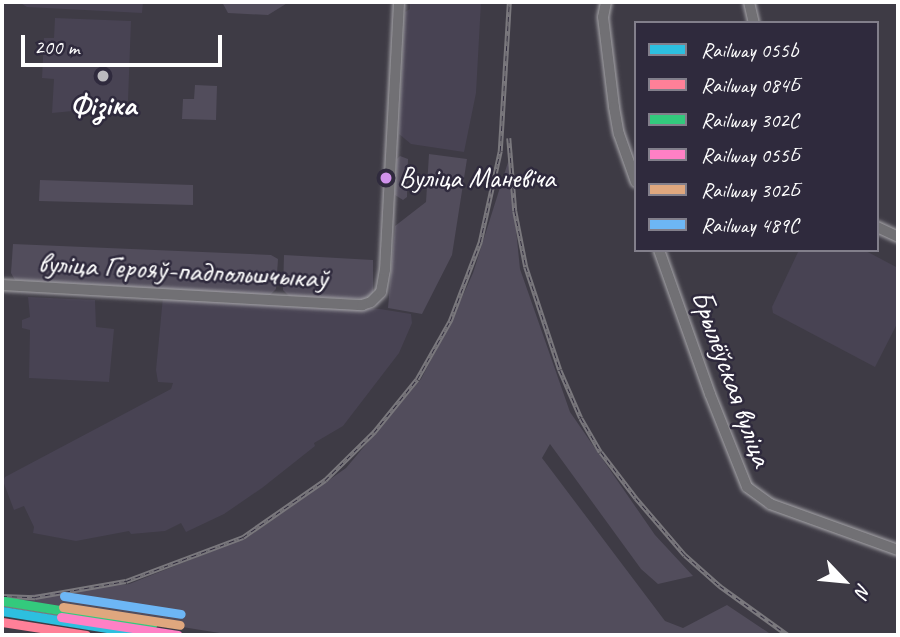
<!DOCTYPE html>
<meta charset="utf-8">
<style>
body{margin:0}
#map{position:relative;width:900px;height:637px;overflow:hidden;background:#3e3b45;font-family:Caveat,sans-serif}
div>[style]{position:absolute}
.built>*{inset:0;background:#484353}
.green>*{inset:0;background:#524d5c}
.roads{filter:drop-shadow(0 0 2px #a8a7ab) drop-shadow(0 0 2px #a8a7ab)}
.minor>*{height:10px;margin:-5px;padding:0 5px;transform-origin:5px;border-radius:5px;background:#717074}
.rail>*{height:4.5px;margin-top:-2.25px;transform-origin:0;background:repeating-linear-gradient(90deg,#2f2a3d 0 5px,#7a787d 0 10px);box-sizing:border-box;border-block:2px solid #7a787d}
.rail-1>*{height:9px;margin:-4.5px;padding:0 4.5px;transform-origin:4.5px;border-radius:4.5px;background:#2dbfdf}
.rail-2>*{height:9px;margin:-4.5px;padding:0 4.5px;transform-origin:4.5px;border-radius:4.5px;background:#ff8098}
.rail-3>*{height:9px;margin:-4.5px;padding:0 4.5px;transform-origin:4.5px;border-radius:4.5px;background:#33ca7d}
.rail-4>*{height:9px;margin:-4.5px;padding:0 4.5px;transform-origin:4.5px;border-radius:4.5px;background:#ff80c5}
.rail-5>*{height:9px;margin:-4.5px;padding:0 4.5px;transform-origin:4.5px;border-radius:4.5px;background:#dfa77e}
.rail-6>*{height:9px;margin:-4.5px;padding:0 4.5px;transform-origin:4.5px;border-radius:4.5px;background:#6db6f5}
.dots>*{width:19px;height:19px;translate:-50% -50%;box-sizing:border-box;border:4px solid #2f2a3d;border-radius:50%}
span{translate:-50% -50%;white-space:nowrap;text-align:center;line-height:1.15;-webkit-text-stroke:5px #2f2a3d;paint-order:stroke}
.bus-label{font-size:28px;color:#fff}
.left{translate:0 -50%;text-align:left}
.poi-label{font-size:30px;color:#fff;font-weight:700}
.street-label{font-size:30px;color:#fff}
.frame{position:absolute;inset:0;border:4px solid #fff;pointer-events:none}
.legend{position:absolute;left:634px;top:21px;width:245px;height:231px;box-sizing:border-box;background:#2f2a3d;border:2px solid #827f8b;margin:0;padding:9px 12px;list-style:none;font-size:21px;color:#fff}
.legend li{display:flex;align-items:center;gap:14px;height:35px}
.legend b{width:35px;border:2px solid #827f8b}
.north{position:absolute;left:809px;top:546px;width:70px;height:70px;-webkit-text-stroke:5px #2f2a3d;paint-order:stroke;rotate:116deg;font-size:19px;font-weight:700;line-height:28px;text-align:center;color:#fff}
.north::after{content:'';display:block;margin:auto;width:24px;height:32px;background:#fff;clip-path:polygon(50% 0,100% 100%,50% 72%,0 100%)}
.scale{position:absolute;left:21px;top:35px;width:201px;height:32px;box-sizing:border-box;border:4px solid #fff;border-top:0;padding-left:9px;font-size:21px;line-height:24px;white-space:nowrap;color:#fff;-webkit-text-stroke:5px #2f2a3d;paint-order:stroke}
</style>
<div id="map">
<div class="built">
<div style="clip-path:polygon(19px 2px,143px 2px,142px 13px,27px 7px)"></div>
<div style="clip-path:polygon(410px 2px,481px 2px,476px 93px,464px 152px,411px 144px,399px 134px,405px 12px,410px 9px)"></div>
<div style="clip-path:polygon(55px 18px,131px 21px,128px 101px,74px 100px,73px 111px,52px 113px,54px 79px,42px 78px,44px 38px,54px 38px)"></div>
<div style="clip-path:polygon(799px 250px,864px 250px,898px 268px,898px 322px,875px 367px,773px 313px,772px 307px)"></div>
<div style="clip-path:polygon(28px 297px,95px 300px,96px 327px,114px 329px,109px 382px,29px 378px,30px 330px,22px 328px,22px 320px,30px 317px)"></div>
<div style="clip-path:polygon(163px 297px,380px 309px,411px 314px,412px 323px,399px 353px,343px 426px,314px 443px,315px 446px,262px 488px,224px 514px,186px 532px,181px 523px,165px 531px,131px 534px,129px 531px,76px 541px,33px 533px,34px 527px,24px 506px,14px 510px,3px 481px,5px 477px,171px 389px,173px 383px,158px 382px,156px 370px)"></div>
</div>
<div class="green">
<div style="clip-path:polygon(222px 2px,289px 2px,268px 15px,228px 13px)"></div>
<div style="clip-path:polygon(195px 85px,217px 86px,216px 120px,182px 119px,183px 99px,194px 99px)"></div>
<div style="clip-path:polygon(429px 154px,467px 159px,452px 255px,422px 314px,388px 308px,395px 226px,426px 202px)"></div>
<div style="clip-path:polygon(400px 156px,408px 159px,407px 197px,403px 200px,395px 195px,397px 159px)"></div>
<div style="clip-path:polygon(509px 159px,520px 269px,570px 412px,655px 535px,693px 576px,658px 584px,641px 569px,550px 444px,542px 458px,665px 621px,683px 628px,727px 605px,772px 635px,232px 635px,2px 598px,129px 584px,248px 537px,346px 468px,421px 379px,449px 326px,473px 273px)"></div>
<div style="clip-path:polygon(40px 180px,193px 185px,193px 205px,39px 201px)"></div>
<div style="clip-path:polygon(13px 244px,271px 255px,278px 259px,276px 289px,270px 295px,15px 280px,11px 273px)"></div>
<div style="clip-path:polygon(284px 255px,373px 260px,373px 293px,364px 299px,289px 296px,283px 290px)"></div>
</div>
<div class="roads">
<div class="minor">
<div style="left:606px;top:2px;width:15px;rotate:101deg"></div>
<div style="left:603px;top:17px;width:91px;rotate:83deg"></div>
<div style="left:614px;top:107px;width:27px;rotate:80deg"></div>
<div style="left:619px;top:134px;width:51px;rotate:70.5deg"></div>
<div style="left:749px;top:2px;width:22px;rotate:77deg"></div>
<div style="left:877px;top:227px;width:23px;rotate:25deg"></div>
<div style="left:659px;top:250px;width:153px;rotate:70.5deg"></div>
<div style="left:710px;top:394px;width:100px;rotate:68.3deg"></div>
<div style="left:747px;top:487px;width:29px;rotate:36deg"></div>
<div style="left:770px;top:504px;width:136px;rotate:19.8deg"></div>
<div style="left:2px;top:285px;width:361px;rotate:3.2deg"></div>
<div style="left:362px;top:305px;width:9px;rotate:-18deg"></div>
<div style="left:371px;top:302px;width:14px;rotate:-45deg"></div>
<div style="left:381px;top:292px;width:22px;rotate:-80deg"></div>
<div style="left:385px;top:270px;width:268px;rotate:-87deg"></div>
</div>
</div>
<div class="rail">
<div style="left:509px;top:138px;width:73px;rotate:85.3deg"></div>
<div style="left:515px;top:211px;width:57px;rotate:78.9deg"></div>
<div style="left:526px;top:267px;width:108px;rotate:71.7deg"></div>
<div style="left:560px;top:370px;width:52px;rotate:66.4deg"></div>
<div style="left:581px;top:418px;width:39px;rotate:60deg"></div>
<div style="left:601px;top:452px;width:58px;rotate:52.7deg"></div>
<div style="left:636px;top:498px;width:75px;rotate:49.3deg"></div>
<div style="left:685px;top:555px;width:47px;rotate:41.5deg"></div>
<div style="left:720px;top:586px;width:84px;rotate:35.8deg"></div>
<div style="left:2px;top:596px;width:33px;rotate:2deg"></div>
<div style="left:35px;top:597px;width:92px;rotate:-10deg"></div>
<div style="left:126px;top:581px;width:125px;rotate:-20.6deg"></div>
<div style="left:243px;top:537px;width:100px;rotate:-34.8deg"></div>
<div style="left:325px;top:480px;width:69px;rotate:-44.4deg"></div>
<div style="left:374px;top:432px;width:68px;rotate:-50.9deg"></div>
<div style="left:417px;top:379px;width:67px;rotate:-60.4deg"></div>
<div style="left:450px;top:321px;width:85px;rotate:-69.2deg"></div>
<div style="left:480px;top:242px;width:93px;rotate:-77.6deg"></div>
<div style="left:500px;top:151px;width:149px;rotate:-86.5deg"></div>
<div style="left:2px;top:607px;width:60px;rotate:9.6deg"></div>
</div>
<div class="rail-1">
<div style="left:2px;top:611px;width:150px;rotate:9.2deg"></div>
</div>
<div class="rail-2">
<div style="left:2px;top:622px;width:85px;rotate:8.8deg"></div>
</div>
<div class="rail-3">
<div style="left:4px;top:601px;width:150px;rotate:9.2deg"></div>
</div>
<div class="rail-4">
<div style="left:61px;top:617px;width:118px;rotate:8.7deg"></div>
</div>
<div class="rail-5">
<div style="left:63px;top:607px;width:118px;rotate:8.7deg"></div>
</div>
<div class="rail-6">
<div style="left:64px;top:596px;width:118px;rotate:8.7deg"></div>
</div>
<div class="dots">
<div style="left:103px;top:76px;background:#bbbabe"></div>
<div style="left:386px;top:178px;background:#d193ec"></div>
</div>
<div class="bus-label">
<span class="left" style="left:399px;top:178px">Вуліца Маневіча</span>
</div>
<div class="poi-label">
<span style="left:103px;top:105px">Фізіка</span>
</div>
<div class="street-label">
<span style="left:183px;top:270px;rotate:3deg">вуліца Герояў-падпольшчыкаў</span>
<span style="left:732px;top:378px;rotate:70deg">Брылёўская вуліца</span>
</div>
<div class="frame"></div>
<ul class="legend">
<li><b style="height:9px;background:#2dbfdf"></b>Railway 055Ь</li>
<li><b style="height:9px;background:#ff8098"></b>Railway 084Б</li>
<li><b style="height:9px;background:#33ca7d"></b>Railway 302С</li>
<li><b style="height:9px;background:#ff80c5"></b>Railway 055Б</li>
<li><b style="height:9px;background:#dfa77e"></b>Railway 302Б</li>
<li><b style="height:9px;background:#6db6f5"></b>Railway 489С</li>
</ul>
<div class="north">N</div>
<div class="scale">200 m</div>
</div>
